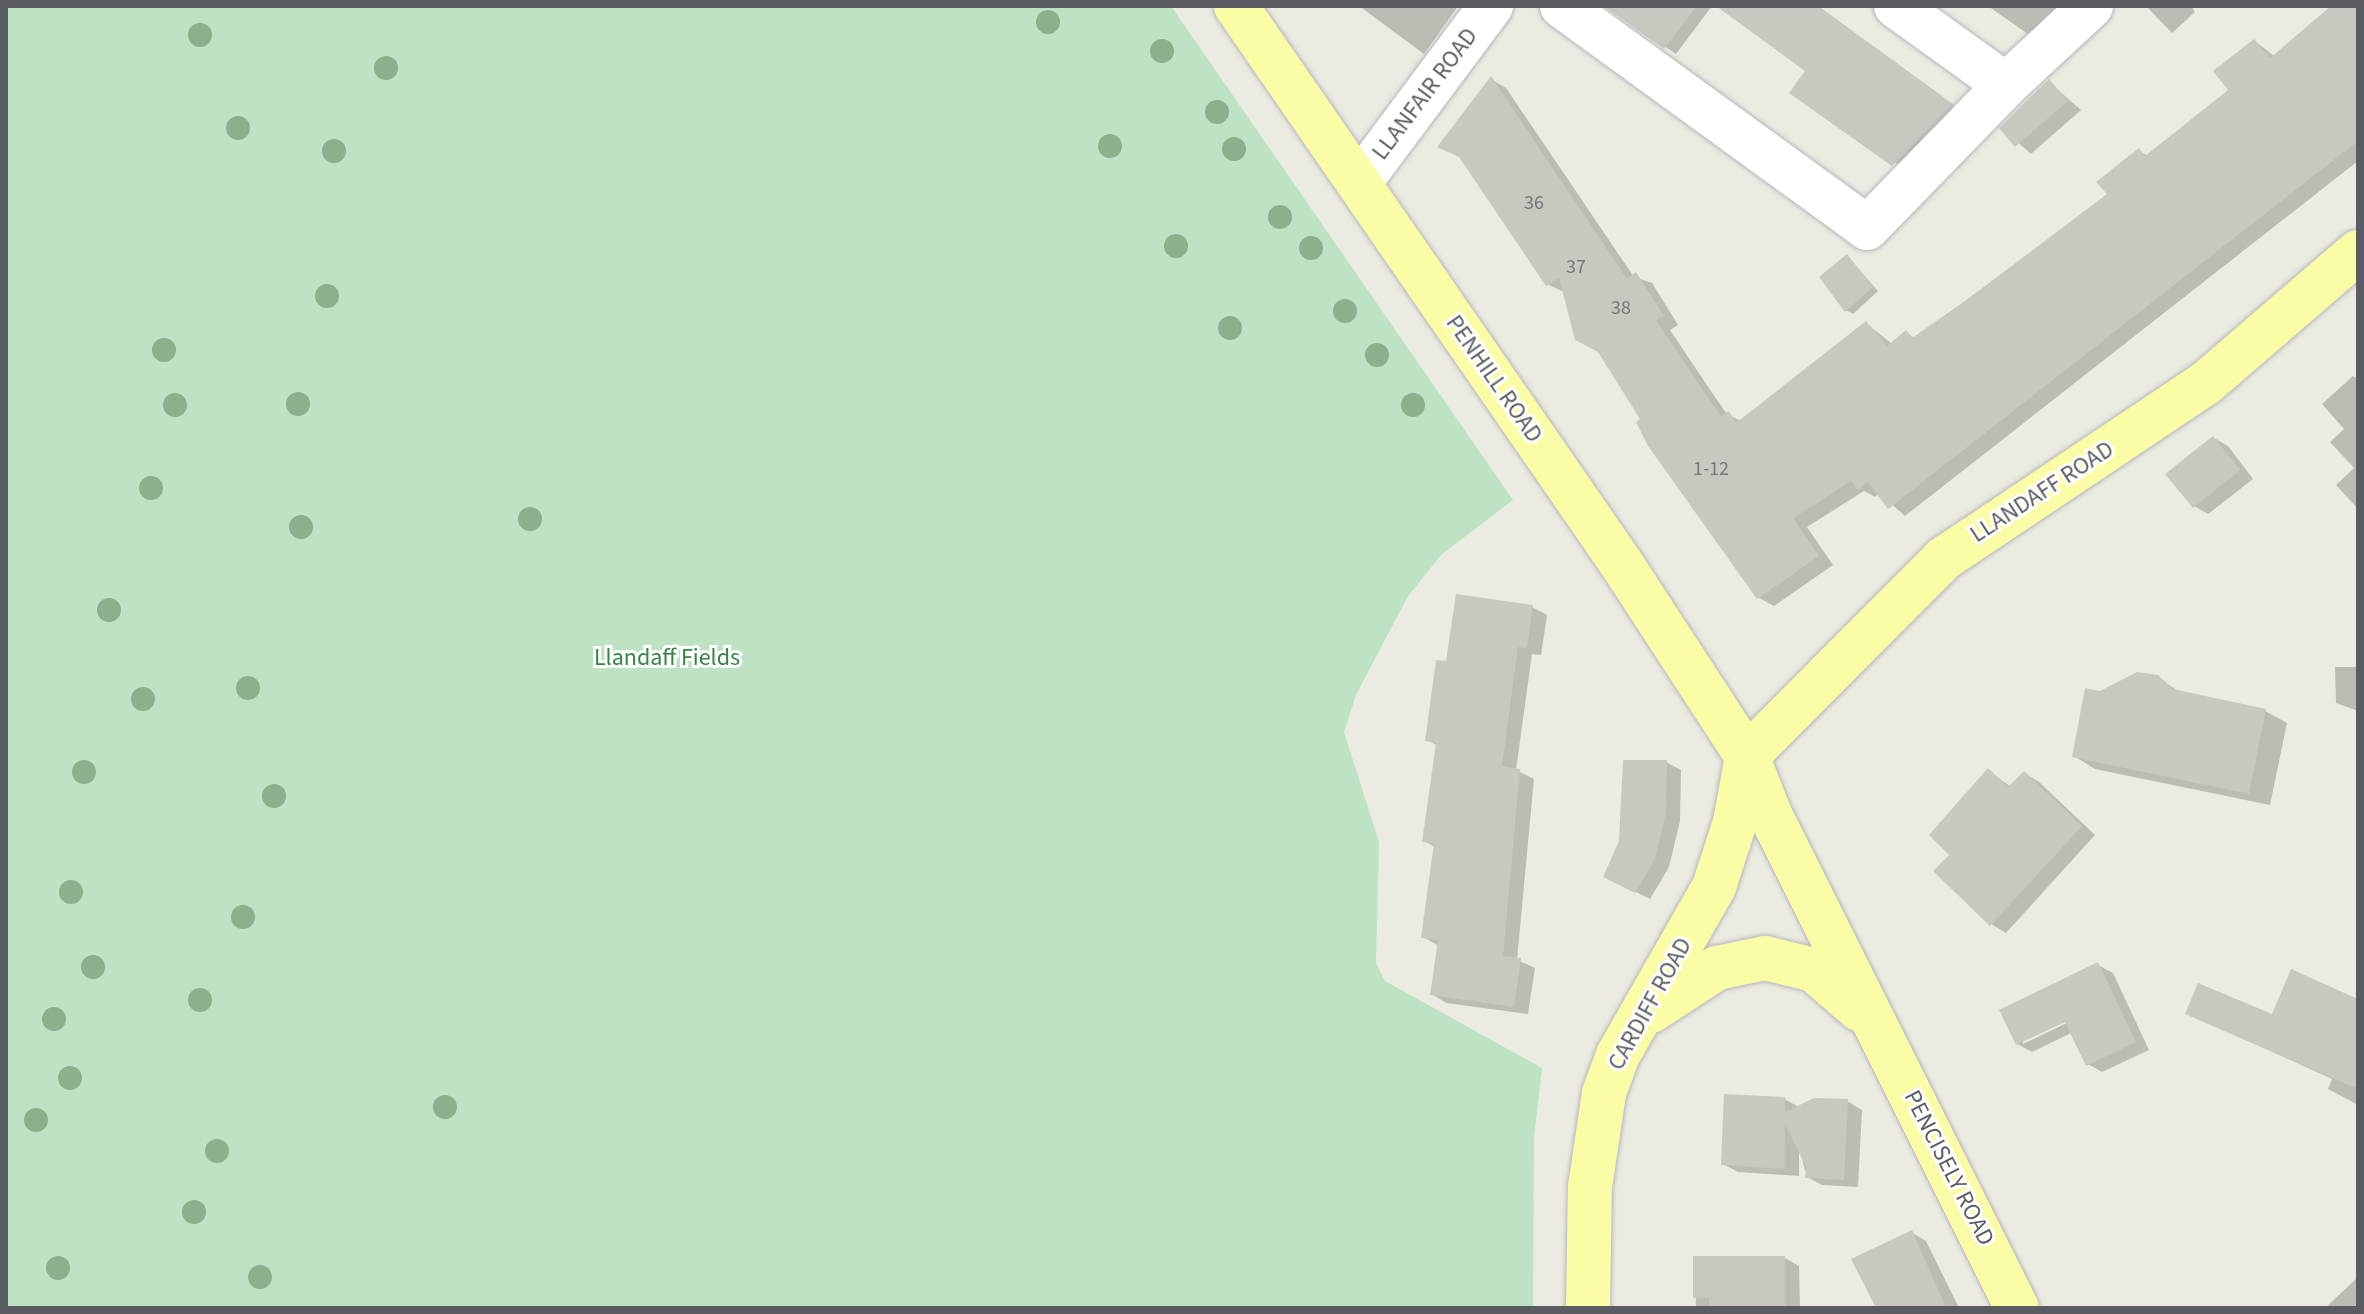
<!DOCTYPE html>
<style>
body{margin:0}
#map{position:relative;width:2364px;height:1314px;overflow:hidden;background:#ecebe1;font-family:"Source Sans 3",sans-serif}
div>[style]{position:absolute}
.green>*{inset:0;background:#bde3c4}
.shadow>*{inset:0;background:#0003}
.building>*{inset:0;background:#c9c8c0}
.roads{filter:drop-shadow(0 0 2px #b6b8bd) drop-shadow(0 0 2px #b6b8bd)}
.minor>*{height:44px;margin:-22px;padding:0 22px;transform-origin:22px;border-radius:22px;background:#fff}
.major>*{height:44px;margin:-22px;padding:0 22px;transform-origin:22px;border-radius:22px;background:#fbfca6}
.trees>*{width:24px;height:24px;margin:-12px;border-radius:50%;background:#88b18c}
span{translate:-50% -50%;white-space:nowrap;text-align:center;line-height:1.15;-webkit-text-stroke:6px #fff;paint-order:stroke}
.number-label{font-size:20px;color:#757779}
.number-label span{-webkit-text-stroke-width:0}
.street-label{font-size:24px;color:#595c61}
.park-label{font-size:24px;color:#378247}
.frame{position:absolute;inset:0;border:8px solid #595c61;pointer-events:none}
</style>
<div id="map">
<div class="green">
<div style="clip-path:polygon(6px 6px,1171px 6px,1513px 500px,1442px 554px,1408px 596px,1356px 695px,1344px 732px,1379px 842px,1376px 963px,1385px 981px,1542px 1068px,1534px 1138px,1533px 1308px,6px 1308px)"></div>
</div>
<div class="shadow">
<div style="clip-path:polygon(1359px 6px,1458px 6px,1424px 54px)"></div>
<div style="clip-path:polygon(1605px 6px,1712px 6px,1676px 54px)"></div>
<div style="clip-path:polygon(1719px 6px,1818px 6px,1962px 111px,1904px 171px,1807px 71px)"></div>
<div style="clip-path:polygon(1988px 6px,2076px 6px,2038px 41px)"></div>
<div style="clip-path:polygon(2146px 6px,2191px 6px,2195px 12px,2172px 33px)"></div>
<div style="clip-path:polygon(2335px 6px,2358px 6px,2358px 161px,1905px 516px,1879px 493px,1875px 497px,1864px 491px,1807px 527px,1833px 565px,1774px 606px,1759px 598px,1564px 292px,1547px 284px,1462px 158px,1440px 146px,1491px 79px,1506px 88px,1634px 277px,1652px 283px,1678px 325px,1670px 330px,1715px 397px,1727px 414px,1741px 421px,1867px 324px,1892px 344px,1906px 333px,1915px 338px,2109px 195px,2139px 151px,2148px 156px,2231px 91px,2255px 41px,2275px 57px)"></div>
<div style="clip-path:polygon(2049px 82px,2081px 110px,2031px 154px,2002px 128px)"></div>
<div style="clip-path:polygon(1848px 257px,1878px 291px,1853px 314px,1846px 310px)"></div>
<div style="clip-path:polygon(2353px 376px,2358px 379px,2358px 509px,2336px 485px,2354px 468px,2330px 442px,2344px 429px,2322px 404px)"></div>
<div style="clip-path:polygon(2214px 438px,2228px 446px,2253px 479px,2208px 514px,2194px 506px)"></div>
<div style="clip-path:polygon(1532px 607px,1547px 615px,1541px 655px,1532px 654px,1516px 770px,1534px 779px,1517px 960px,1535px 968px,1528px 1014px,1446px 1003px,1432px 994px,1439px 946px,1423px 937px,1435px 847px,1424px 841px,1438px 746px,1427px 740px,1448px 663px)"></div>
<div style="clip-path:polygon(2335px 667px,2358px 667px,2358px 711px,2336px 703px)"></div>
<div style="clip-path:polygon(2157px 677px,2183px 694px,2265px 711px,2287px 723px,2270px 805px,2095px 769px,2074px 756px,2100px 693px)"></div>
<div style="clip-path:polygon(1666px 762px,1681px 770px,1680px 821px,1669px 867px,1650px 899px,1620px 884px)"></div>
<div style="clip-path:polygon(1989px 771px,2011px 787px,2025px 773px,2039px 782px,2095px 835px,2006px 933px,1991px 924px,1952px 855px)"></div>
<div style="clip-path:polygon(evenodd,2098px 965px,2113px 973px,2149px 1050px,2102px 1072px,2088px 1064px,2071px 1033px,2032px 1052px,2017px 1044px,2098px 965px,2073px 1016px,2075px 1019px,2023px 1044px,2023px 1040px,2073px 1016px)"></div>
<div style="clip-path:polygon(2358px 1001px,2358px 1105px,2328px 1089px,2332px 1079px,2187px 1013px,2273px 1016px)"></div>
<div style="clip-path:polygon(1784px 1099px,1799px 1107px,1847px 1101px,1862px 1110px,1858px 1187px,1822px 1185px,1807px 1177px,1799px 1148px,1799px 1176px,1738px 1172px,1723px 1164px)"></div>
<div style="clip-path:polygon(1911px 1232px,1926px 1241px,1959px 1308px,1878px 1308px)"></div>
<div style="clip-path:polygon(1695px 1258px,1785px 1258px,1799px 1266px,1800px 1308px,1696px 1308px)"></div>
<div style="clip-path:polygon(2358px 1277px,2358px 1308px,2325px 1308px)"></div>
</div>
<div class="building">
<div style="clip-path:polygon(1604px 6px,1697px 6px,1664px 49px)"></div>
<div style="clip-path:polygon(1716px 6px,1818px 6px,1953px 104px,1892px 166px,1789px 93px,1805px 71px)"></div>
<div style="clip-path:polygon(2331px 6px,2358px 6px,2358px 141px,1888px 509px,1868px 482px,1858px 490px,1851px 481px,1793px 518px,1819px 556px,1757px 599px,1648px 446px,1636px 422px,1640px 419px,1598px 352px,1575px 340px,1559px 278px,1546px 286px,1459px 157px,1437px 147px,1491px 76px,1627px 279px,1636px 272px,1664px 316px,1656px 320px,1700px 386px,1721px 416px,1729px 411px,1736px 423px,1866px 321px,1887px 346px,1906px 330px,1912px 338px,1968px 299px,2107px 194px,2096px 182px,2139px 148px,2145px 156px,2228px 90px,2213px 71px,2254px 39px,2270px 58px)"></div>
<div style="clip-path:polygon(2049px 79px,2068px 101px,2015px 147px,1999px 128px)"></div>
<div style="clip-path:polygon(1847px 254px,1873px 287px,1845px 312px,1819px 277px)"></div>
<div style="clip-path:polygon(2213px 436px,2240px 470px,2193px 508px,2165px 474px)"></div>
<div style="clip-path:polygon(1456px 594px,1533px 605px,1527px 648px,1518px 647px,1502px 766px,1520px 769px,1503px 956px,1521px 958px,1514px 1007px,1430px 995px,1438px 940px,1421px 938px,1434px 843px,1422px 842px,1436px 743px,1425px 741px,1436px 660px,1446px 661px)"></div>
<div style="clip-path:polygon(2137px 672px,2158px 675px,2173px 689px,2266px 709px,2249px 794px,2072px 757px,2085px 688px,2100px 691px)"></div>
<div style="clip-path:polygon(1623px 760px,1667px 760px,1666px 812px,1655px 859px,1635px 893px,1603px 877px,1619px 841px)"></div>
<div style="clip-path:polygon(1988px 768px,2008px 787px,2024px 771px,2082px 826px,1990px 926px,1933px 871px,1949px 855px,1929px 835px)"></div>
<div style="clip-path:polygon(2098px 962px,2136px 1042px,2086px 1066px,2065px 1022px,2016px 1045px,1999px 1010px)"></div>
<div style="clip-path:polygon(2291px 969px,2358px 999px,2358px 1089px,2185px 1014px,2198px 983px,2272px 1014px)"></div>
<div style="clip-path:polygon(1724px 1094px,1785px 1097px,1785px 1112px,1814px 1098px,1848px 1099px,1844px 1180px,1805px 1178px,1806px 1167px,1785px 1124px,1785px 1169px,1721px 1165px)"></div>
<div style="clip-path:polygon(1912px 1230px,1946px 1308px,1876px 1308px,1851px 1259px)"></div>
<div style="clip-path:polygon(1693px 1256px,1785px 1256px,1785px 1308px,1709px 1308px,1709px 1298px,1693px 1298px)"></div>
</div>
<div class="roads">
<div class="minor">
<div style="left:1562px;top:6px;width:377px;rotate:36deg"></div>
<div style="left:1867px;top:228px;width:199px;rotate:-45.8deg"></div>
<div style="left:2006px;top:85px;width:116px;rotate:-42.9deg"></div>
<div style="left:1896px;top:6px;width:135px;rotate:35.7deg"></div>
<div style="left:1359px;top:183px;width:221px;rotate:-53.3deg"></div>
</div>
<div class="major">
<div style="left:1236px;top:6px;width:677px;rotate:55.35deg"></div>
<div style="left:1621px;top:563px;width:230px;rotate:56.9deg"></div>
<div style="left:1747px;top:756px;width:62px;rotate:68.4deg"></div>
<div style="left:1770px;top:814px;width:552px;rotate:63.43deg"></div>
<div style="left:1747px;top:756px;width:278px;rotate:-45.1deg"></div>
<div style="left:1943px;top:559px;width:316px;rotate:-33.8deg"></div>
<div style="left:2206px;top:383px;width:201px;rotate:-40.8deg"></div>
<div style="left:1651px;top:1011px;width:79px;rotate:-33.1deg"></div>
<div style="left:1717px;top:968px;width:49px;rotate:-11.8deg"></div>
<div style="left:1765px;top:958px;width:50px;rotate:13.8deg"></div>
<div style="left:1814px;top:970px;width:60px;rotate:40.9deg"></div>
<div style="left:1588px;top:1308px;width:121px;rotate:-89.1deg"></div>
<div style="left:1590px;top:1187px;width:95px;rotate:-81.5deg"></div>
<div style="left:1604px;top:1093px;width:40px;rotate:-69.8deg"></div>
<div style="left:1618px;top:1055px;width:193px;rotate:-60.3deg"></div>
<div style="left:1714px;top:887px;width:68px;rotate:-72.1deg"></div>
<div style="left:1735px;top:822px;width:67px;rotate:-79.7deg"></div>
</div>
</div>
<div class="trees">
<div style="left:1048px;top:22px"></div>
<div style="left:200px;top:35px"></div>
<div style="left:1162px;top:51px"></div>
<div style="left:386px;top:68px"></div>
<div style="left:1217px;top:112px"></div>
<div style="left:238px;top:128px"></div>
<div style="left:1110px;top:146px"></div>
<div style="left:1234px;top:149px"></div>
<div style="left:334px;top:151px"></div>
<div style="left:1280px;top:217px"></div>
<div style="left:1176px;top:246px"></div>
<div style="left:1311px;top:248px"></div>
<div style="left:327px;top:296px"></div>
<div style="left:1345px;top:311px"></div>
<div style="left:1230px;top:328px"></div>
<div style="left:164px;top:350px"></div>
<div style="left:1377px;top:355px"></div>
<div style="left:298px;top:404px"></div>
<div style="left:175px;top:405px"></div>
<div style="left:1413px;top:405px"></div>
<div style="left:151px;top:488px"></div>
<div style="left:530px;top:519px"></div>
<div style="left:301px;top:527px"></div>
<div style="left:109px;top:610px"></div>
<div style="left:248px;top:688px"></div>
<div style="left:143px;top:699px"></div>
<div style="left:84px;top:772px"></div>
<div style="left:274px;top:796px"></div>
<div style="left:71px;top:892px"></div>
<div style="left:243px;top:917px"></div>
<div style="left:93px;top:967px"></div>
<div style="left:200px;top:1000px"></div>
<div style="left:54px;top:1019px"></div>
<div style="left:70px;top:1078px"></div>
<div style="left:445px;top:1107px"></div>
<div style="left:36px;top:1120px"></div>
<div style="left:217px;top:1151px"></div>
<div style="left:194px;top:1212px"></div>
<div style="left:58px;top:1268px"></div>
<div style="left:260px;top:1277px"></div>
</div>
<div class="number-label">
<span style="left:1534px;top:203px">36</span>
<span style="left:1576px;top:267px">37</span>
<span style="left:1621px;top:308px">38</span>
<span style="left:1711px;top:469px">1-12</span>
</div>
<div class="street-label">
<span style="left:1425px;top:94px;rotate:-53deg">LLANFAIR ROAD</span>
<span style="left:1494px;top:379px;rotate:55deg">PENHILL ROAD</span>
<span style="left:2042px;top:492px;rotate:-33deg">LLANDAFF ROAD</span>
<span style="left:1650px;top:1004px;rotate:-61deg">CARDIFF ROAD</span>
<span style="left:1949px;top:1168px;rotate:63deg">PENCISELY ROAD</span>
</div>
<div class="park-label">
<span style="left:667px;top:658px">Llandaff Fields</span>
</div>
<div class="frame"></div>
</div>
